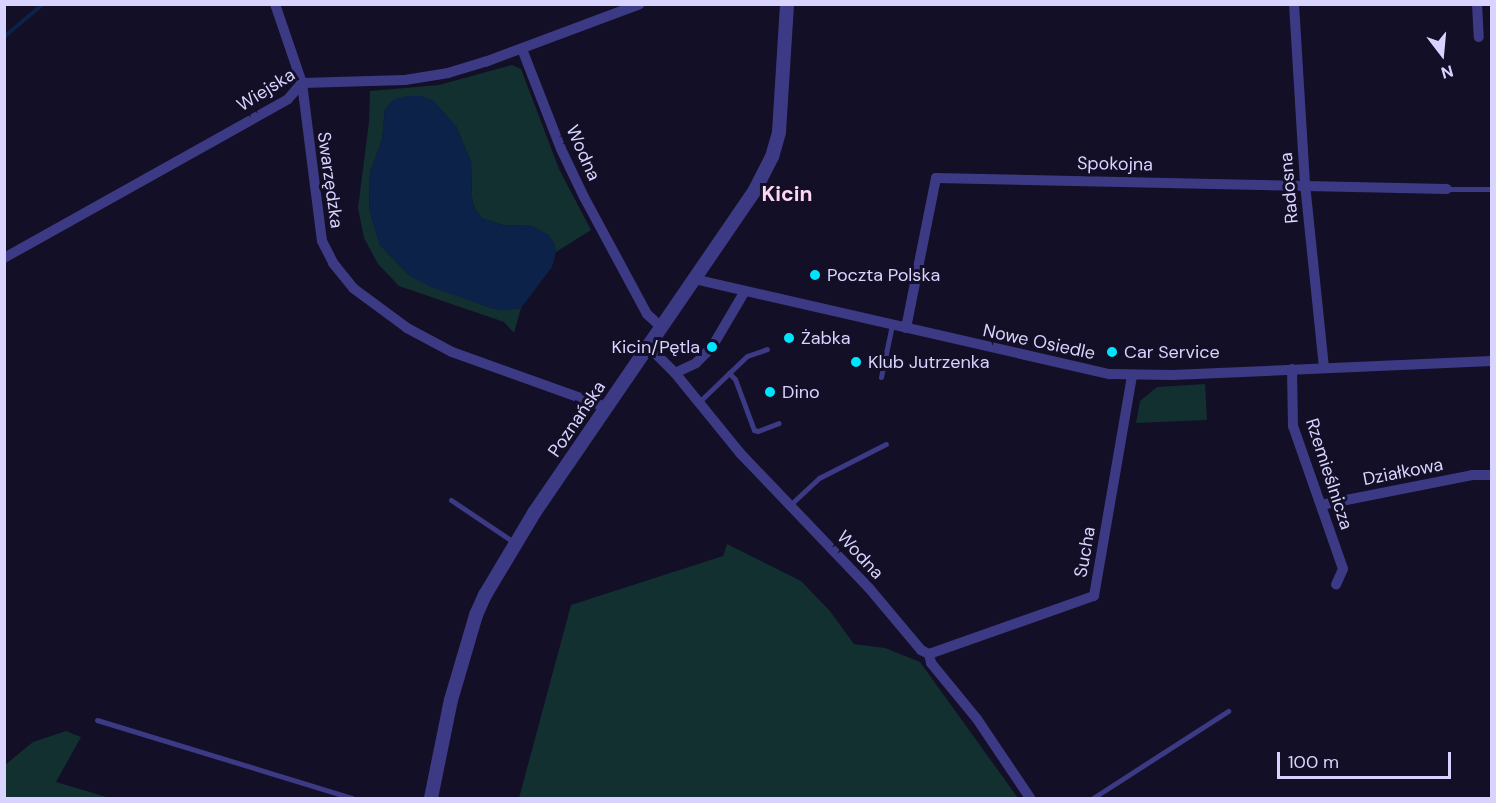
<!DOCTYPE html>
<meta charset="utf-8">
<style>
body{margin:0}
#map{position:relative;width:1496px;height:803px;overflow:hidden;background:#130f26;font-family:"DM Sans",sans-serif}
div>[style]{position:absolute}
.green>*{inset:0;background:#12302f}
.water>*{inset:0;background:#0c2248}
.stream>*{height:4px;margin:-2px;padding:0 2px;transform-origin:2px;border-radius:2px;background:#0c2248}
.service>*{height:5px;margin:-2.5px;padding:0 2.5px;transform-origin:2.5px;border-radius:2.5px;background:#3d3a85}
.minor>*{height:10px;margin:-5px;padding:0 5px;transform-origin:5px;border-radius:5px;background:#3d3a85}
.tertiary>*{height:14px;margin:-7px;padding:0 7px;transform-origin:7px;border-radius:7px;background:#3d3a85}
.dots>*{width:16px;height:16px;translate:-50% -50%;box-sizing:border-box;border:3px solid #130f26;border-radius:50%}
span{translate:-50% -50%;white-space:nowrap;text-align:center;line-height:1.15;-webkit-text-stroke:6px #130f26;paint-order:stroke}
.street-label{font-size:18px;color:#d9d4ff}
.poi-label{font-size:18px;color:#d9d4ff}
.left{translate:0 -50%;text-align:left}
.right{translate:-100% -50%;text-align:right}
.quarter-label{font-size:21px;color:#ffd6f0;font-weight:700}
.frame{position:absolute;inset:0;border:6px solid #d9d4ff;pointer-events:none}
.north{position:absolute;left:1412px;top:24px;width:60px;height:60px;-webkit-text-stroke:4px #130f26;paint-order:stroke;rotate:164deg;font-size:16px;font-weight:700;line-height:24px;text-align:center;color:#d9d4ff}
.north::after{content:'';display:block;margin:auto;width:21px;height:27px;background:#d9d4ff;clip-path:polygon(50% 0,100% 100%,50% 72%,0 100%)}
.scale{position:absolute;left:1277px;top:752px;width:174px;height:27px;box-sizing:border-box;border:3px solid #d9d4ff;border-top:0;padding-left:8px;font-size:18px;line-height:21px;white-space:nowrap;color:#d9d4ff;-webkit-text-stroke:4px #130f26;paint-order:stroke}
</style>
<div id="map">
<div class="green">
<div style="clip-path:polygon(512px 65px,521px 69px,559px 169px,591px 230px,556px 252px,554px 243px,532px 226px,502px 225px,482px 218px,475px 209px,472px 198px,471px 162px,456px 126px,385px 109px,382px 140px,370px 172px,369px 209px,380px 245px,411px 277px,491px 308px,503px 310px,521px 308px,514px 333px,504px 322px,399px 286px,378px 264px,364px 238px,358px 208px,369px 122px,370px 91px,439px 85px)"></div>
<div style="clip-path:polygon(1205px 384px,1207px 420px,1136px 423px,1140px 401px,1157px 387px)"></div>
<div style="clip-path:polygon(727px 544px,801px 581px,829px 610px,854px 644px,885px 648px,920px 662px,1018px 798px,519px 798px,571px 605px,723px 556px)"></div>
<div style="clip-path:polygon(66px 731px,81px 737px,56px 782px,110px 798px,5px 798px,5px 765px,33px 742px)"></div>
</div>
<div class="water">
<div style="clip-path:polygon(407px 96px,422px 96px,434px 101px,456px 126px,471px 162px,472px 198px,475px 209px,482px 218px,502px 225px,532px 226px,549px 235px,554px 243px,556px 252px,552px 267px,521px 308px,503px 310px,491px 308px,431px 287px,411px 277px,380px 245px,369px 209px,370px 172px,382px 140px,385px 109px,394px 99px)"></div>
</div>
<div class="stream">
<div style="left:4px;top:37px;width:51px;rotate:-40.2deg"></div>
</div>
<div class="service">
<div style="left:1447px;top:189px;width:45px"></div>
<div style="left:729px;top:373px;width:8px;rotate:45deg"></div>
<div style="left:735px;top:379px;width:54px;rotate:69.6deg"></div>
<div style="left:754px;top:430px;width:4px;rotate:14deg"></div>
<div style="left:758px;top:431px;width:22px;rotate:-21deg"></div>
<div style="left:881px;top:377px;width:53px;rotate:-78.1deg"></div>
<div style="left:699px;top:402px;width:66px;rotate:-43.8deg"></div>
<div style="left:747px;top:356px;width:21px;rotate:-19deg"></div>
<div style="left:451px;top:500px;width:77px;rotate:33.9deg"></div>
<div style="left:790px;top:505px;width:40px;rotate:-43deg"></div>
<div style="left:819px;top:478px;width:75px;rotate:-26.9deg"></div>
<div style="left:97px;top:720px;width:267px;rotate:17deg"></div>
<div style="left:1093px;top:798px;width:161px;rotate:-32.8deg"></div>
</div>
<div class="minor">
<div style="left:275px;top:4px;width:83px;rotate:71.1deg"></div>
<div style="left:302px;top:83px;width:159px;rotate:82.8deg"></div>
<div style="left:322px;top:241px;width:25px;rotate:63deg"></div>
<div style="left:333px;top:263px;width:32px;rotate:51deg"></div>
<div style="left:353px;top:288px;width:67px;rotate:36.5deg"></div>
<div style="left:407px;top:328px;width:51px;rotate:28.1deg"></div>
<div style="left:452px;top:352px;width:164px;rotate:19.7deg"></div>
<div style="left:1294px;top:4px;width:180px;rotate:86.5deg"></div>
<div style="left:1305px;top:184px;width:184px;rotate:84.1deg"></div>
<div style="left:1477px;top:4px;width:33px;rotate:87deg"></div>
<div style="left:522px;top:49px;width:107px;rotate:68.7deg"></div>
<div style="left:561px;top:149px;width:53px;rotate:64.4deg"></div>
<div style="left:584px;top:197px;width:133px;rotate:61.7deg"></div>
<div style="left:647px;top:314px;width:19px;rotate:43deg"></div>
<div style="left:4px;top:258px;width:325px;rotate:-29.2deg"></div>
<div style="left:288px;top:99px;width:21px;rotate:-49deg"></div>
<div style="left:302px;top:83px;width:103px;rotate:-1.7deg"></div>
<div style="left:405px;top:80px;width:44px;rotate:-9.2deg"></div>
<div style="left:448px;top:73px;width:39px;rotate:-17deg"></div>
<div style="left:485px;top:62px;width:165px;rotate:-20.5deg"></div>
<div style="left:694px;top:279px;width:427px;rotate:12.9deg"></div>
<div style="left:1110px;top:374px;width:62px;rotate:0.9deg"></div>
<div style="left:1172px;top:375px;width:320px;rotate:-2.5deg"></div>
<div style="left:906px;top:328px;width:153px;rotate:-78.7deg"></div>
<div style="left:936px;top:178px;width:511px;rotate:1.23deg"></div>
<div style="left:648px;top:346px;width:38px;rotate:45deg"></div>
<div style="left:675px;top:373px;width:103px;rotate:50.9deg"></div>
<div style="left:740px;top:453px;width:187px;rotate:46.3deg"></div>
<div style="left:869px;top:588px;width:81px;rotate:50deg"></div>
<div style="left:921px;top:650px;width:9px;rotate:27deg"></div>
<div style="left:929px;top:654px;width:9px;rotate:77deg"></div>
<div style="left:931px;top:663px;width:72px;rotate:50.6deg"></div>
<div style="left:977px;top:719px;width:95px;rotate:56.1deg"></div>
<div style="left:1292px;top:369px;width:57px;rotate:89deg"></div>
<div style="left:1293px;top:426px;width:151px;rotate:70.7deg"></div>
<div style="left:1343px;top:569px;width:17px;rotate:114deg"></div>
<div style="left:675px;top:373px;width:23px;rotate:-25deg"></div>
<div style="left:696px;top:363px;width:23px;rotate:-45deg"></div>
<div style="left:712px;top:347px;width:65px;rotate:-59.5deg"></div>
<div style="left:1321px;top:505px;width:154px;rotate:-11.2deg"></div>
<div style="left:1472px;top:475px;width:20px"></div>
<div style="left:929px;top:654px;width:175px;rotate:-19.4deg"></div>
<div style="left:1094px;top:596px;width:224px;rotate:-80.2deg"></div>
</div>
<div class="tertiary">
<div style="left:431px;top:798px;width:100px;rotate:-78.5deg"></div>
<div style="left:451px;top:700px;width:89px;rotate:-73.6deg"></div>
<div style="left:476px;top:615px;width:22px;rotate:-66deg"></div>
<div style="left:485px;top:595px;width:96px;rotate:-59.1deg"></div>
<div style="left:534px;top:513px;width:391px;rotate:-55.6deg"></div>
<div style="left:755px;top:190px;width:37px;rotate:-63deg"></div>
<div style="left:772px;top:157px;width:26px;rotate:-74deg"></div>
<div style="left:779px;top:132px;width:128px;rotate:-86.4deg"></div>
</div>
<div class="dots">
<div style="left:815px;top:275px;background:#00e5ff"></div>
<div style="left:789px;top:338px;background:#00e5ff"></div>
<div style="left:712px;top:347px;background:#00e5ff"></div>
<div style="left:1112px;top:352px;background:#00e5ff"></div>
<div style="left:856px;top:362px;background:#00e5ff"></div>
<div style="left:770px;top:392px;background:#00e5ff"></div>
</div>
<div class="street-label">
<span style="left:266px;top:90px;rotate:-32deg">Wiejska</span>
<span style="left:583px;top:153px;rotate:66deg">Wodna</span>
<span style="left:1115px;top:164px;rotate:1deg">Spokojna</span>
<span style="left:330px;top:180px;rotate:82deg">Swarzędzka</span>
<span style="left:1289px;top:188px;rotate:-95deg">Radosna</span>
<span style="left:1039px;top:342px;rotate:12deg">Nowe Osiedle</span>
<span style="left:577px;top:419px;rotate:-56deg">Poznańska</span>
<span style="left:1403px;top:472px;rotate:-11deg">Działkowa</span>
<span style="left:1329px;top:474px;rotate:72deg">Rzemieślnicza</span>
<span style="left:1085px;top:552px;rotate:-80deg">Sucha</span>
<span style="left:860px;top:555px;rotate:47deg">Wodna</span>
</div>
<div class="poi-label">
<span class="left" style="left:827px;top:275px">Poczta Polska</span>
<span class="left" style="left:801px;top:338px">Żabka</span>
<span class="right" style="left:700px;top:347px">Kicin/Pętla</span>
<span class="left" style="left:1124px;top:352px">Car Service</span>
<span class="left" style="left:868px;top:362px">Klub Jutrzenka</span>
<span class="left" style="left:782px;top:392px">Dino</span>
</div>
<div class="quarter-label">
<span style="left:787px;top:194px">Kicin</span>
</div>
<div class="frame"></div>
<div class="north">N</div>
<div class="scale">100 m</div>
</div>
